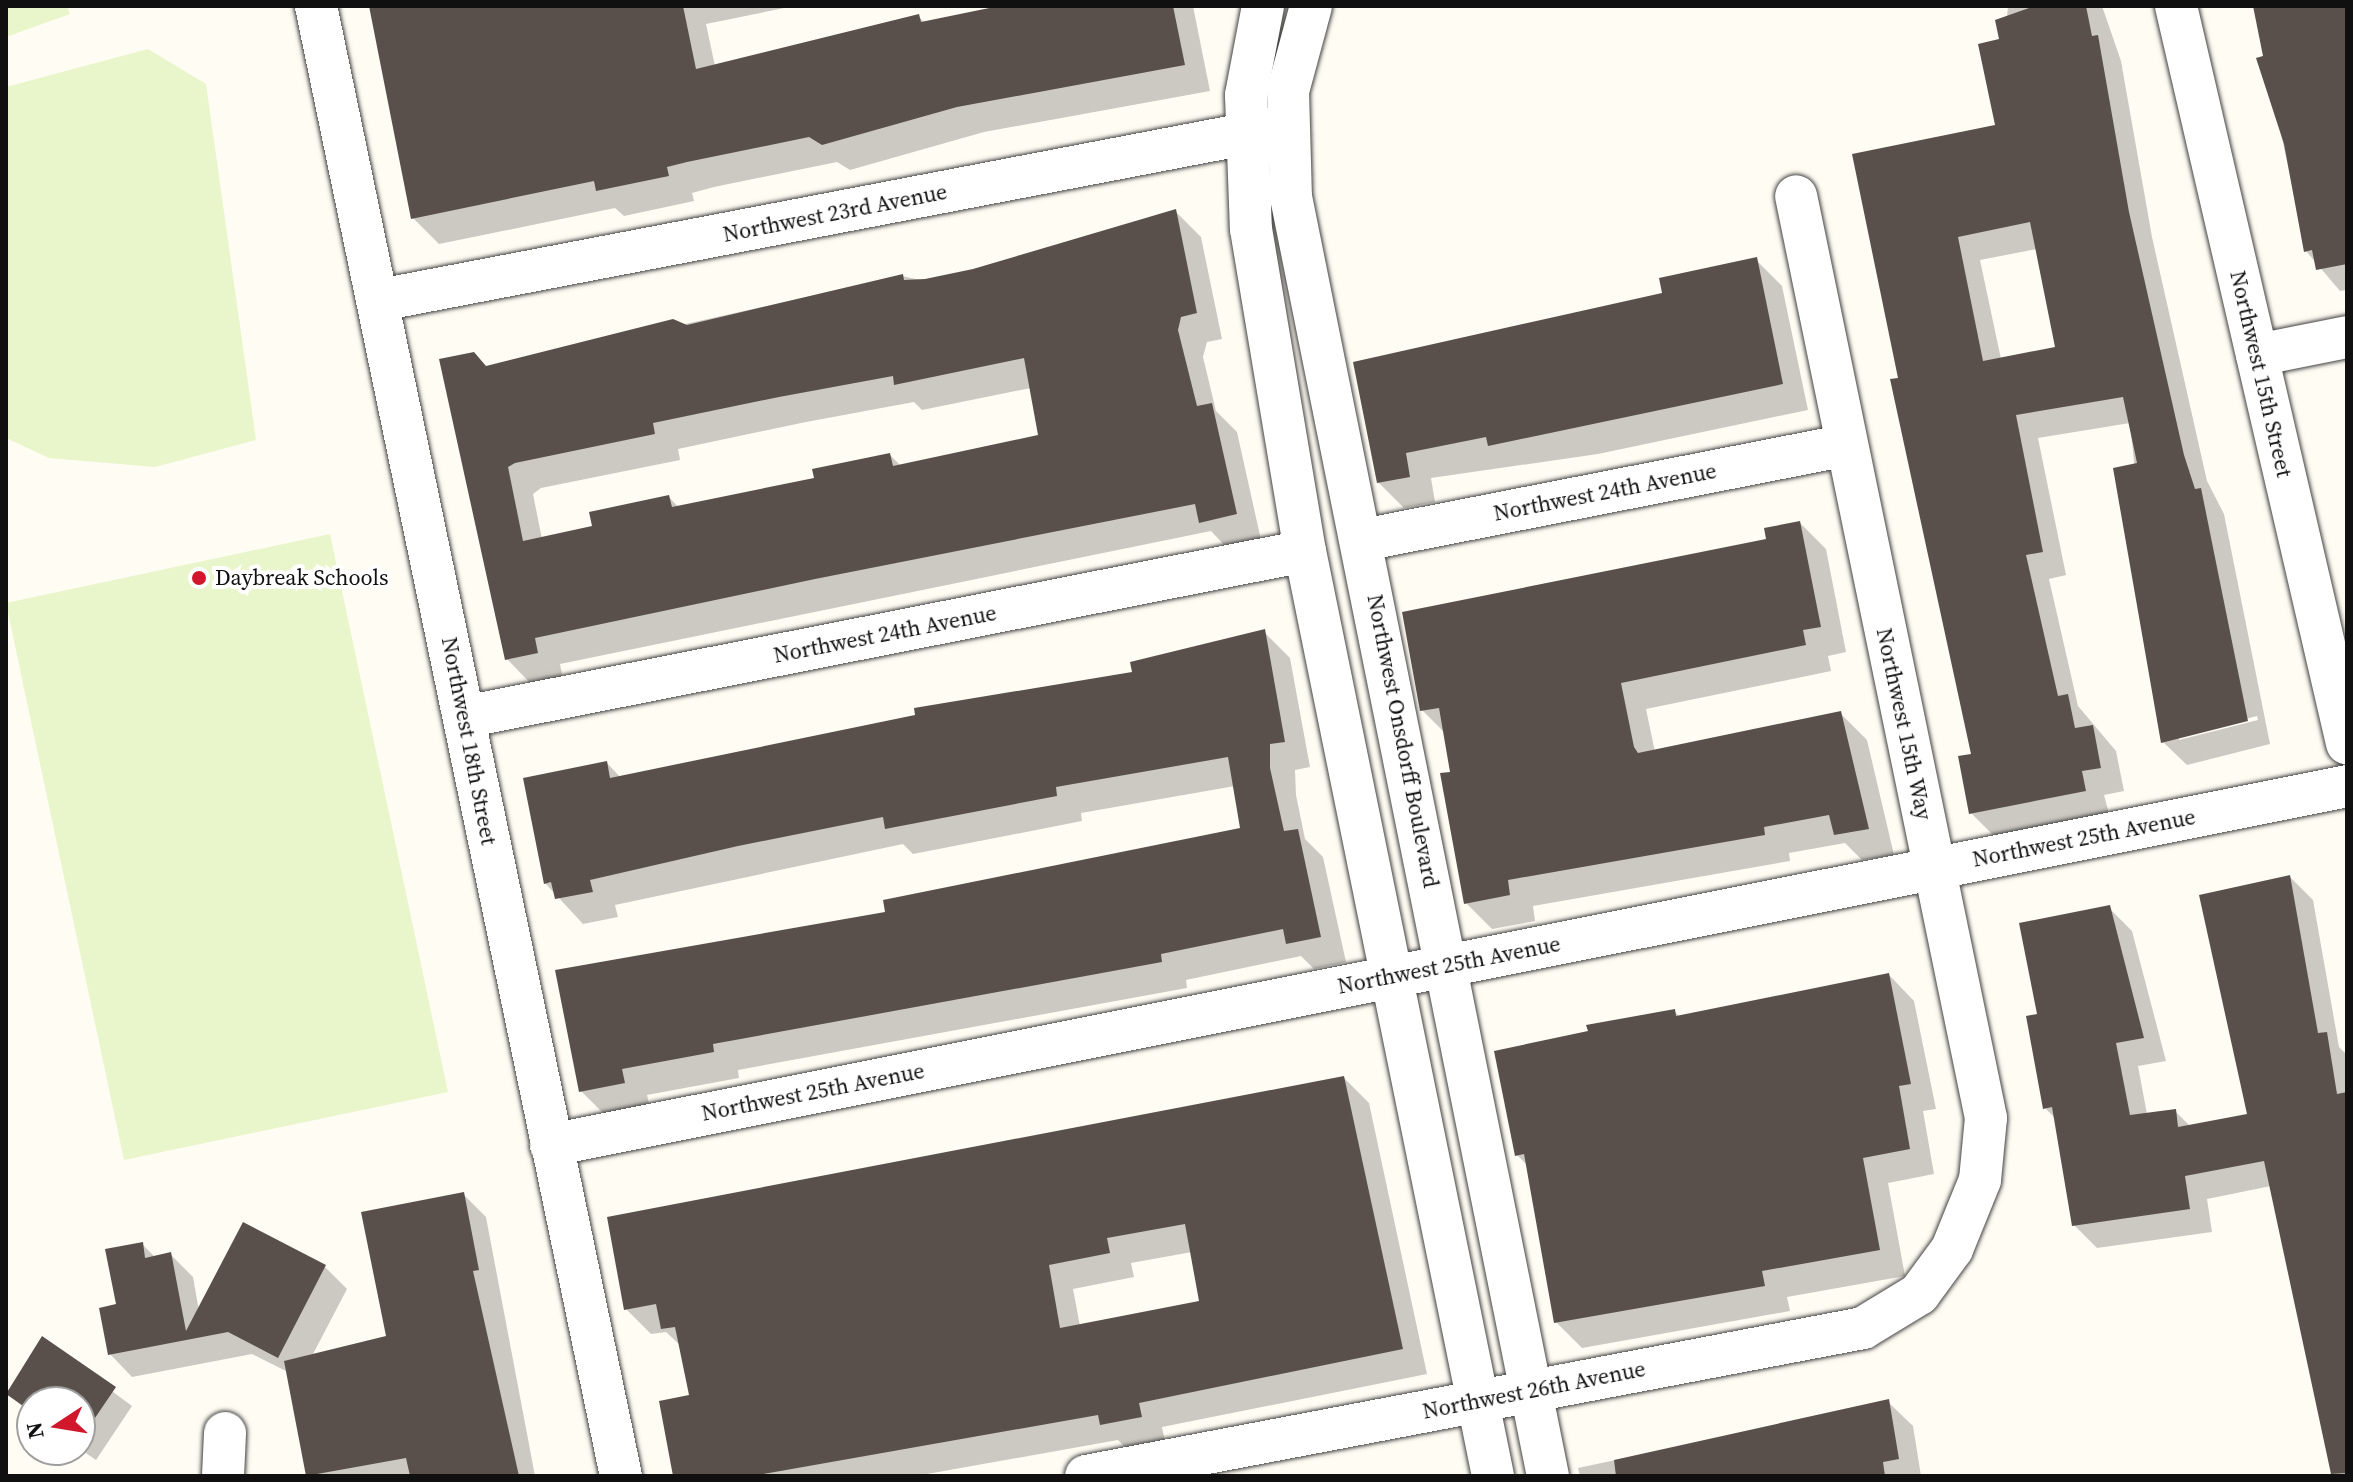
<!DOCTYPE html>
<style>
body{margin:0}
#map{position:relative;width:2353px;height:1482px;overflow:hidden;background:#fffcf3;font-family:"Source Serif 4",serif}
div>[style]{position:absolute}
.pitch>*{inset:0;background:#e9f5ca}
.shadow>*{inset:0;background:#0003}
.building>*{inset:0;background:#5a504b}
.roads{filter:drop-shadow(0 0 2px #434343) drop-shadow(0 0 2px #434343)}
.minor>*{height:42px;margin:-21px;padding:0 21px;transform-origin:21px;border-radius:21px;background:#fff}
.dots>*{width:22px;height:22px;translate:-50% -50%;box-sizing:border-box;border:4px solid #fff;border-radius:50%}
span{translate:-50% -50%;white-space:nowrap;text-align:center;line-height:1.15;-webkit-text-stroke:8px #fff;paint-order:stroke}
.street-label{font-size:22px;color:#101010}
.poi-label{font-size:22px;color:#101010}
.left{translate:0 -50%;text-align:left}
.frame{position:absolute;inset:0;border:8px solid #101010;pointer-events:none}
.north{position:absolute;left:16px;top:1386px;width:80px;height:80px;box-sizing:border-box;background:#fff;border:2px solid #9f9f9f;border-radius:50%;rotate:258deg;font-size:22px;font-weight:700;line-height:32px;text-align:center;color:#101010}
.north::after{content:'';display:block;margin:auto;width:28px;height:36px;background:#d1172b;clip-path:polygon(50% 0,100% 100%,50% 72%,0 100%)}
</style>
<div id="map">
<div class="pitch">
<div style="clip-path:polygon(6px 6px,67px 6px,70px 14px,6px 37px)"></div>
<div style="clip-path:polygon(148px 49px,206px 84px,256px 440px,155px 467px,49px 458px,6px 438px,6px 87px)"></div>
<div style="clip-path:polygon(330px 534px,448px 1092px,124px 1160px,6px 603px)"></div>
</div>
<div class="shadow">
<div style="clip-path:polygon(371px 6px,794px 6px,706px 24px,715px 66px,918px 16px,925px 23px,1011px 6px,1193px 6px,1210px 91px,984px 132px,850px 170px,837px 162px,714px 187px,692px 193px,694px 201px,624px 216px,615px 208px,439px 244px,413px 218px)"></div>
<div style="clip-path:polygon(evenodd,2008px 6px,2102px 6px,2121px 61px,2152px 237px,2207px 481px,2224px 514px,2270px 744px,2187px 765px,2163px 742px,2130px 423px,2038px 438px,2066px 575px,2049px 579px,2078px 706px,2116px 751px,2124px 791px,2104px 795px,2109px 814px,1995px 837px,1971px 813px,1974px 755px,1855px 155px,1997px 127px,2008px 6px,2037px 249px,2058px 348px,2001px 359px,1980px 260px,2037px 249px,2008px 6px,2257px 716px,2258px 720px,2179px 740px,2179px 736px,2257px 716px)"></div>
<div style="clip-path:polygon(2254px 6px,2347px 6px,2347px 290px,2340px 291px,2306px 251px)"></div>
<div style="clip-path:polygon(evenodd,1175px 211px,1201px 237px,1222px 339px,1207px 342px,1203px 357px,1216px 411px,1237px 432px,1261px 540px,1227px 548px,1211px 531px,560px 664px,563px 679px,533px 686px,507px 659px,487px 368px,902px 276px,925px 281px,973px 271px,1175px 211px,1031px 388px,1040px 437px,902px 467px,890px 455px,816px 479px,679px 508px,669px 497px,594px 528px,542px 539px,533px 494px,541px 488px,680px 460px,678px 449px,806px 422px,914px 402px,922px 410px,1031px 388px)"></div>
<div style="clip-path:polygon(1756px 260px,1782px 286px,1808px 410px,1598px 454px,1431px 478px,1435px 502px,1404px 508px,1378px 482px,1355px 363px,1664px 294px)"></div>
<div style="clip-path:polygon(1800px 523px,1826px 549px,1846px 652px,1828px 656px,1831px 671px,1646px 709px,1655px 752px,1841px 714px,1867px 740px,1894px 855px,1862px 860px,1845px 843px,1789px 853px,1790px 861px,1533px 906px,1535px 921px,1492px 929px,1466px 903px,1446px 734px,1422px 710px)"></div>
<div style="clip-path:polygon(1264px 632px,1290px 658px,1310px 767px,1295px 770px,1296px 795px,1305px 839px,1323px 857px,1346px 962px,1314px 969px,1301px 956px,1186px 980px,1187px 988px,738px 1070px,739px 1078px,647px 1095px,650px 1108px,607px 1117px,581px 1091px,888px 913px,1243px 830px,1235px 786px,1081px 813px,1082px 821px,913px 854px,903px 844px,615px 905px,618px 917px,583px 924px,545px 883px,607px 763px,621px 778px,1134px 673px)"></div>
<div style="clip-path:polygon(2290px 877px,2313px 900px,2339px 1047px,2347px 1055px,2347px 1476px,2336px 1476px,2271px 1186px,2207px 1199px,2212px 1232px,2097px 1248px,2074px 1225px,2056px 1119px,2045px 1108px,2040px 1015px,2109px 908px,2132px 931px,2166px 1061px,2138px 1066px,2147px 1114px,2175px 1111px,2190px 1126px,2249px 1115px)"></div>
<div style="clip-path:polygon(1889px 975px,1914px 1001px,1936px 1109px,1923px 1111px,1934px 1174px,1888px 1183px,1905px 1276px,1787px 1297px,1790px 1311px,1582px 1348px,1556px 1322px,1528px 1166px,1517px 1155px,1590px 1033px,1674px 1011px,1680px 1017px)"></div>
<div style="clip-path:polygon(evenodd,1344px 1078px,1369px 1103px,1427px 1374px,1162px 1427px,1165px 1442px,1127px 1449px,1118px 1440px,916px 1476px,676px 1476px,692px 1397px,681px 1346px,666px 1332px,651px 1334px,626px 1309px,1344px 1078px,1192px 1252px,1202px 1302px,1080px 1326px,1073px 1289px,1134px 1277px,1131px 1263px,1192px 1252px)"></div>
<div style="clip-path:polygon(463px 1194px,486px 1217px,535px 1476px,309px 1476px,288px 1372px,252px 1354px,132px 1377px,110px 1354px,142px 1244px,156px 1258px,170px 1254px,193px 1277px,199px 1311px,324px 1266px,347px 1289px,312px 1356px,388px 1338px)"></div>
<div style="clip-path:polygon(42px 1339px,132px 1406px,96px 1460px,80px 1449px,80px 1402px,32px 1402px,32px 1415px,7px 1393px)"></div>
<div style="clip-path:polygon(1888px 1402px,1913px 1426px,1921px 1476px,1580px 1476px,1578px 1468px)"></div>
</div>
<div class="building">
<div style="clip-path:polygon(369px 6px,683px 6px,696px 69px,919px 14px,921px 22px,999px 6px,1173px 6px,1185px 65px,957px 107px,822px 145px,809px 137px,687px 162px,667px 167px,669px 176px,596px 191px,594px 181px,411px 219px)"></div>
<div style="clip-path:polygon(evenodd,2035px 6px,2086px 6px,2092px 36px,2098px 35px,2129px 212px,2184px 455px,2195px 489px,2201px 488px,2248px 721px,2161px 743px,2113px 468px,2137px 463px,2123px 397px,2016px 415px,2043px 552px,2026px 555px,2058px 696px,2068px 694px,2075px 728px,2093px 725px,2101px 768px,2082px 771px,2086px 791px,1969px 814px,1958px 756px,1971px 754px,1890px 379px,1898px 378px,1852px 154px,1995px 125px,1978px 44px,1999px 39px,1995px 20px,2035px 6px,2030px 222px,2055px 347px,1983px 361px,1958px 237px,2030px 222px)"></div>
<div style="clip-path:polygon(2253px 6px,2347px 6px,2347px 264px,2316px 270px,2312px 250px,2304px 252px,2284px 144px,2256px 58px,2263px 56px)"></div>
<div style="clip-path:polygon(evenodd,1176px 209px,1197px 313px,1181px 317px,1178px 330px,1197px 406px,1212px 403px,1237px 514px,1199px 523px,1195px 504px,815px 579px,535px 638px,538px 653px,505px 660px,439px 359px,474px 352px,486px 366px,673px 319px,687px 325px,903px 274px,904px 280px,925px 279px,973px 269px,1176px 209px,1024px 358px,1038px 435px,893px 466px,890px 453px,812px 469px,814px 478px,672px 507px,669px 495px,589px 512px,592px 526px,523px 541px,508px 467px,515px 463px,655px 434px,653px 423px,779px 397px,893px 376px,894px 385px,1024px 358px)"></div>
<div style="clip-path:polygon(1757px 257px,1783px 384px,1488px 446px,1486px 437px,1406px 453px,1410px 477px,1377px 483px,1353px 362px,1662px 293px,1659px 278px)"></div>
<div style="clip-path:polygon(1800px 521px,1821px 627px,1803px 630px,1806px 645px,1621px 683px,1634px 747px,1638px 753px,1841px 711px,1869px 829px,1834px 835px,1829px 815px,1764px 827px,1765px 835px,1508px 880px,1510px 895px,1464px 904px,1440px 773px,1450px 772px,1439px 708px,1420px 711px,1402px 612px,1766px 539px,1764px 528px)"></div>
<div style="clip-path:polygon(1265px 629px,1285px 742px,1270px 744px,1270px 768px,1284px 831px,1298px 829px,1321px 937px,1286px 944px,1283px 929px,1161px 954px,1162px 962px,713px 1044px,714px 1052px,622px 1069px,625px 1083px,579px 1092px,555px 970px,885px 912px,883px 900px,1240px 828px,1228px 757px,1056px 787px,1057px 796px,885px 829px,883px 817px,738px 846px,590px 880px,593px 892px,555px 899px,551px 882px,544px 884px,523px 778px,607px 761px,610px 778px,915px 715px,914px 708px,1132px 672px,1130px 662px)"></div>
<div style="clip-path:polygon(2290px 875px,2318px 1033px,2327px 1032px,2337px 1094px,2347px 1092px,2347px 1473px,2331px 1474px,2264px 1161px,2185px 1176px,2190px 1209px,2072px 1226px,2052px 1107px,2043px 1109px,2026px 1016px,2037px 1014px,2019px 923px,2110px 905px,2144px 1038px,2116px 1043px,2130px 1115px,2176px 1109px,2178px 1127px,2247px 1114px,2199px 895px)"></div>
<div style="clip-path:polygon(1889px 973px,1911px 1084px,1899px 1086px,1910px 1149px,1863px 1158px,1880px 1250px,1762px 1271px,1765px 1286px,1554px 1323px,1524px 1154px,1515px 1156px,1494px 1051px,1588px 1031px,1586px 1025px,1675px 1009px,1676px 1016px)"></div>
<div style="clip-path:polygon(evenodd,1344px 1076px,1403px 1349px,1139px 1403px,1142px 1417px,1100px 1425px,1098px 1415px,752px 1476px,673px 1476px,659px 1401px,689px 1395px,675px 1327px,661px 1329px,656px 1304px,624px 1310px,607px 1217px,1344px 1076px,1185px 1224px,1199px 1301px,1060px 1328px,1049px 1265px,1110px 1253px,1107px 1238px,1185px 1224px)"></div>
<div style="clip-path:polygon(464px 1192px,479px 1270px,473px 1271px,519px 1476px,410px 1476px,406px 1458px,306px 1476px,284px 1361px,386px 1336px,361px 1212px)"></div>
<div style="clip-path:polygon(243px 1222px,326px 1265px,278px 1358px,228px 1332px,108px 1355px,99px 1308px,116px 1304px,105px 1249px,143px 1242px,145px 1258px,171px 1252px,186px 1331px)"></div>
<div style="clip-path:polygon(42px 1336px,116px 1387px,80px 1440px,80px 1402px,32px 1402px,32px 1412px,6px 1394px)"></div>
<div style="clip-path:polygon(1889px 1399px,1899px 1459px,1883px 1462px,1885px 1476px,1616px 1476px,1614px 1460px)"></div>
</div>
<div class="roads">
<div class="minor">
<div style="left:316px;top:6px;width:1501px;rotate:78.28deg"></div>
<div style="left:1263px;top:6px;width:91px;rotate:100.8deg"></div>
<div style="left:1246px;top:95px;width:134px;rotate:87.9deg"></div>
<div style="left:1251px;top:229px;width:326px;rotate:80.5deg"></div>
<div style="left:1305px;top:551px;width:944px;rotate:78.51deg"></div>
<div style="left:1311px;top:6px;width:88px;rotate:105.1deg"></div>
<div style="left:1288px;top:91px;width:106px;rotate:88.4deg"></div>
<div style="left:1291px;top:197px;width:1305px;rotate:78.64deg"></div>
<div style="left:2176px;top:6px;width:757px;rotate:76.94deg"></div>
<div style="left:380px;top:300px;width:907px;rotate:-10.86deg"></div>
<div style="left:2257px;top:355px;width:92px;rotate:-11.3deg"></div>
<div style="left:1363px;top:540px;width:493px;rotate:-11.1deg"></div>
<div style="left:464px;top:717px;width:857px;rotate:-11.17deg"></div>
<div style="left:551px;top:1145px;width:1832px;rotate:-11.3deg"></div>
<div style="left:223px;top:1476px;width:43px;rotate:-87.3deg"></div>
<div style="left:1086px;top:1476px;width:791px;rotate:-10.78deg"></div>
<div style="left:1863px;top:1328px;width:66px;rotate:-31.3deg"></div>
<div style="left:1919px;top:1294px;width:56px;rotate:-53.7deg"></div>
<div style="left:1952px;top:1249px;width:74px;rotate:-67.9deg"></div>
<div style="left:1980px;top:1180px;width:62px;rotate:-84.5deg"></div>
<div style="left:1986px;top:1118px;width:941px;rotate:-101.64deg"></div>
</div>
</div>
<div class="dots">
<div style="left:199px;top:578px;background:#d1172b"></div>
</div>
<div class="street-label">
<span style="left:835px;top:213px;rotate:-11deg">Northwest 23rd Avenue</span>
<span style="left:2261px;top:374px;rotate:77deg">Northwest 15th Street</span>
<span style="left:1605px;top:492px;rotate:-11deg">Northwest 24th Avenue</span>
<span style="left:885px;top:634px;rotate:-11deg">Northwest 24th Avenue</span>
<span style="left:1904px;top:724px;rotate:78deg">Northwest 15th Way</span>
<span style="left:469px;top:741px;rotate:79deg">Northwest 18th Street</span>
<span style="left:1403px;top:741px;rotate:79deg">Northwest Onsdorff Boulevard</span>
<span style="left:2084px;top:838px;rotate:-11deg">Northwest 25th Avenue</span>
<span style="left:1449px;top:965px;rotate:-11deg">Northwest 25th Avenue</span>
<span style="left:813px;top:1092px;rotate:-11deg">Northwest 25th Avenue</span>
<span style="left:1534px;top:1390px;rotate:-11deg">Northwest 26th Avenue</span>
</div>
<div class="poi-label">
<span class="left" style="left:215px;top:578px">Daybreak Schools</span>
</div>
<div class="frame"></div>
<div class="north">N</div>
</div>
